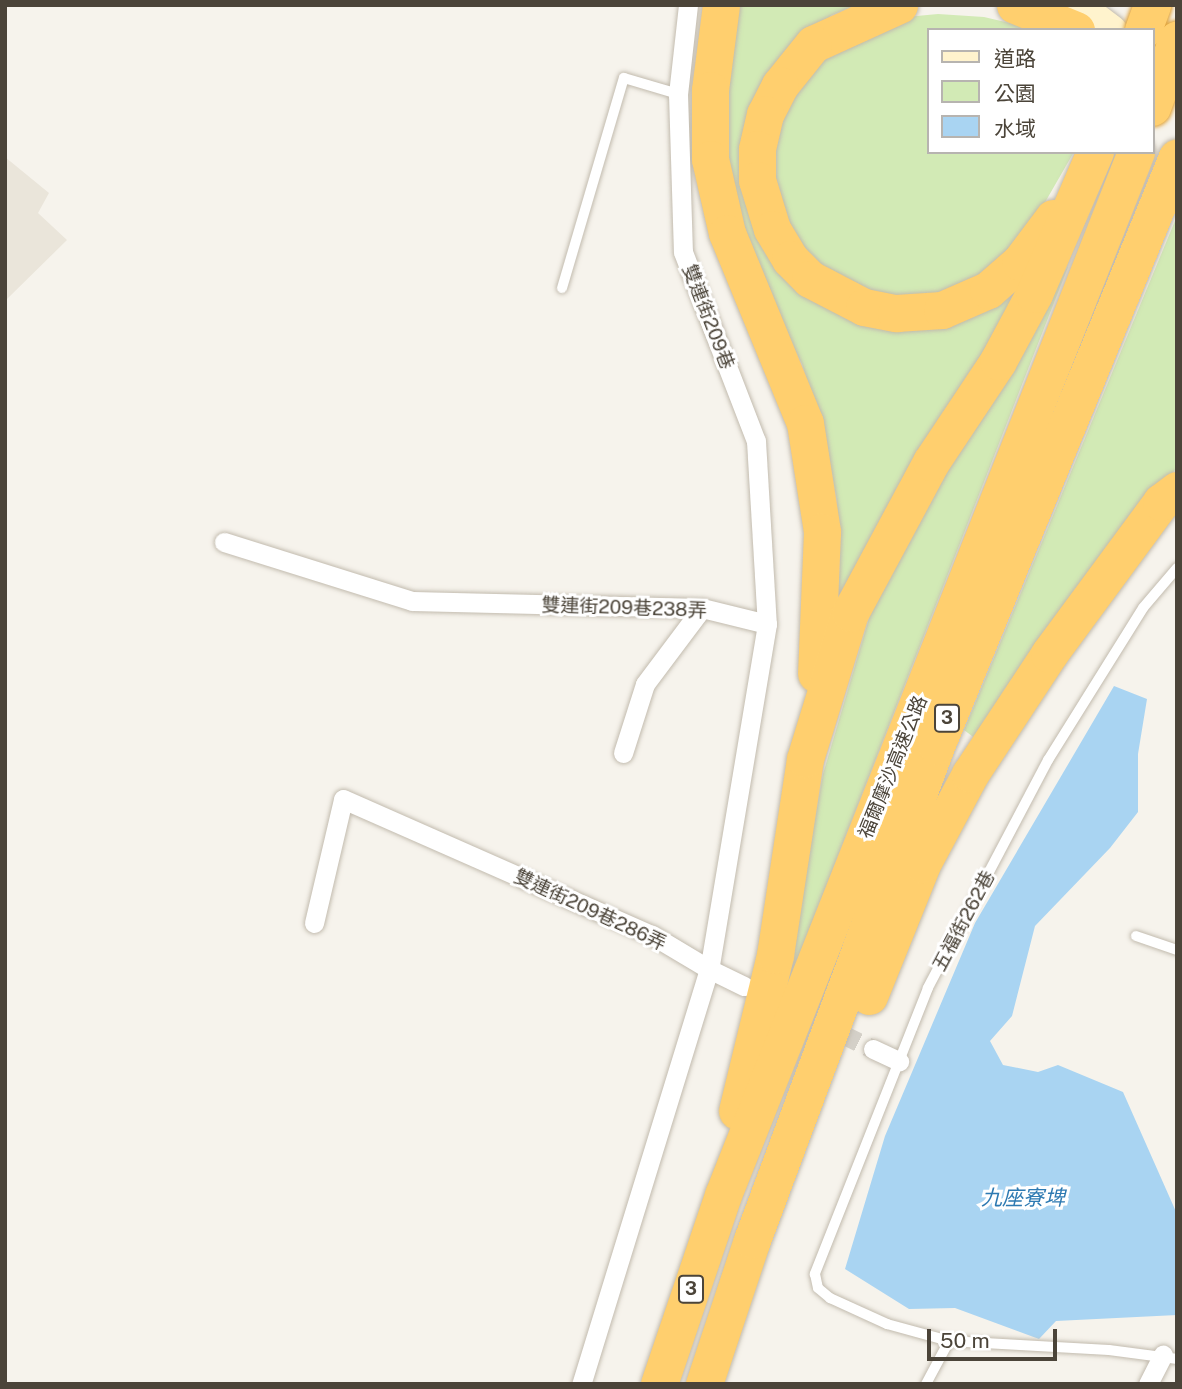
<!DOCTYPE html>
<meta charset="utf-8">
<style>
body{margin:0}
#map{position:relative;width:1182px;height:1389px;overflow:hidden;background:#f6f3ec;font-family:"Public Sans","Noto Sans TC",sans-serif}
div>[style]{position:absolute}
.residential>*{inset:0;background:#eae5da}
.green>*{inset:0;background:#d2eab5}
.water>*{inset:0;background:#a9d4f2}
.minor-tunnel>*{height:19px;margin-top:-9.5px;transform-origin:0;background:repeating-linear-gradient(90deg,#d4d0c8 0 19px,transparent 0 29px)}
.roads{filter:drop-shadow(0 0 2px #c2bbae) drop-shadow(0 0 2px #c2bbae)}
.service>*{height:10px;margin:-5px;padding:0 5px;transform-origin:5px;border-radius:5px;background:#fff}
.minor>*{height:19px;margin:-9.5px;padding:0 9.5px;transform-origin:9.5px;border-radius:9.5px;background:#fff}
.secondary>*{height:28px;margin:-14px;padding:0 14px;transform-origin:14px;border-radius:14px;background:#fff3cd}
.motorway>*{height:37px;margin:-18.5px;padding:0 18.5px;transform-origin:18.5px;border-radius:18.5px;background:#ffcf6e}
.bridges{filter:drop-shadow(0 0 2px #e0a43c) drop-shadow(0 0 2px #e0a43c)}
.motorway-bridge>*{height:37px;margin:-18.5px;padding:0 18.5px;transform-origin:18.5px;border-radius:18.5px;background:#ffcf6e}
span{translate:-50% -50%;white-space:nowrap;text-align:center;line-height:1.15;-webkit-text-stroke:6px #fff;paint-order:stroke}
.shield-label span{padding:2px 5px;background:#fff;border:2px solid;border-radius:5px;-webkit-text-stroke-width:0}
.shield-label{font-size:18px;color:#4b4439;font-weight:700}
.street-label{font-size:19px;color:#4b4439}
.water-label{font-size:21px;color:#2e7ab2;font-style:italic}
.frame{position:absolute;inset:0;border:7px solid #4b4439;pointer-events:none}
.legend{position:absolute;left:927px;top:28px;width:228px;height:126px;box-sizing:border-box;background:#fff;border:2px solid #b7b4b0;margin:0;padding:9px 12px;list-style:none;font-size:21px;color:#4b4439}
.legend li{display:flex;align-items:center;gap:14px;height:35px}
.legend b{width:35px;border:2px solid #b7b4b0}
.scale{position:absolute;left:927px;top:1329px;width:130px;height:32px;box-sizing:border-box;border:4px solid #4b4439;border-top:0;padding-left:9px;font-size:21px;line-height:24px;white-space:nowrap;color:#4b4439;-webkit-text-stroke:5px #fff;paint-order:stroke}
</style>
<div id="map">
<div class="residential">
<div style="clip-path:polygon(5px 157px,49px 193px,38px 213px,67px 240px,5px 301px)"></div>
</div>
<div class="green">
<div style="clip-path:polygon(736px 5px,856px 5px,832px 15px,799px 40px,742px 167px,840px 311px,1023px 280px,832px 635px,840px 568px,837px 501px,825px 436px,802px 364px,745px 251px,720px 155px)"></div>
<div style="clip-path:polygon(938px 14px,984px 17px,1040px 30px,928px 30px,928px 152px,1074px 152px,1021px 244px,980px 279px,944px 297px,865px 295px,825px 274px,796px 244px,769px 169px,773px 128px,817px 61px,906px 17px)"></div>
<div style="clip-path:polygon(1177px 216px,1177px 467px,976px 739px,964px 730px)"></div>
<div style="clip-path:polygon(1068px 266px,1068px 267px,784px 994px,823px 774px,875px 598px,897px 549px)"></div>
</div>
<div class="water">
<div style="clip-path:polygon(1114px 686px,1147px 699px,1138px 754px,1138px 812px,1110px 848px,1035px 926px,1012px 1016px,990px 1041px,1003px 1065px,1038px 1072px,1058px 1065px,1123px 1092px,1177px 1214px,1177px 1315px,1056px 1321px,1039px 1339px,955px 1308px,909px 1309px,845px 1269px,885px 1136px,975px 923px)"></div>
</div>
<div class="minor-tunnel">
<div style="left:789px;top:1008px;width:93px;rotate:26deg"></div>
</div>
<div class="roads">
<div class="service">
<div style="left:562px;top:288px;width:219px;rotate:-73.6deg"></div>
<div style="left:624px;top:78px;width:56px;rotate:16.5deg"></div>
<div style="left:1177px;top:568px;width:52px;rotate:130.4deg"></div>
<div style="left:1143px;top:608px;width:179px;rotate:122deg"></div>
<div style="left:1048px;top:760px;width:258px;rotate:117.8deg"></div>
<div style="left:928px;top:988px;width:308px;rotate:111.6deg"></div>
<div style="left:815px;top:1274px;width:14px;rotate:78deg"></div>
<div style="left:818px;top:1288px;width:16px;rotate:40deg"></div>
<div style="left:830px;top:1298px;width:63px;rotate:24.5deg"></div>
<div style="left:887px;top:1324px;width:64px;rotate:15.3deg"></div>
<div style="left:949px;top:1341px;width:160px;rotate:3.2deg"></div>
<div style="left:1109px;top:1350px;width:69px;rotate:7.5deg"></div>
<div style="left:1136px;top:936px;width:43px;rotate:18.9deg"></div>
<div style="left:926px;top:1384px;width:49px;rotate:-61.9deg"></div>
</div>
<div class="minor">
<div style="left:688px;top:5px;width:90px;rotate:96.4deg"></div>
<div style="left:678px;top:94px;width:158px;rotate:88.2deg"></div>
<div style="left:683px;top:252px;width:203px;rotate:68.9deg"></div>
<div style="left:756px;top:441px;width:183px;rotate:86.6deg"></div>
<div style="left:224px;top:542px;width:197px;rotate:17.4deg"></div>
<div style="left:412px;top:601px;width:290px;rotate:1.4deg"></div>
<div style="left:702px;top:608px;width:67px;rotate:13.8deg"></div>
<div style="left:767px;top:624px;width:350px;rotate:99.5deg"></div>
<div style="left:709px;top:969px;width:39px;rotate:26deg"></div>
<div style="left:623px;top:753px;width:72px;rotate:-72.3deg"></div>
<div style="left:645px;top:684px;width:95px;rotate:-53.1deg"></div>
<div style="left:314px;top:923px;width:127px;rotate:-76.8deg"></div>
<div style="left:343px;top:799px;width:338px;rotate:23.8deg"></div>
<div style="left:652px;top:935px;width:66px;rotate:30.8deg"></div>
<div style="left:709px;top:969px;width:434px;rotate:107.1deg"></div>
<div style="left:873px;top:1049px;width:29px;rotate:25deg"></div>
<div style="left:1148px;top:1384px;width:33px;rotate:-63deg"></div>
</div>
<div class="secondary">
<div style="left:1080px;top:5px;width:41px;rotate:37.1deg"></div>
</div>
<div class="motorway">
<div style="left:721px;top:5px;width:86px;rotate:97.4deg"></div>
<div style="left:710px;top:90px;width:69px;rotate:90deg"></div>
<div style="left:710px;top:159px;width:76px;rotate:77.1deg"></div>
<div style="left:727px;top:233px;width:205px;rotate:67.7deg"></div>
<div style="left:805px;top:423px;width:110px;rotate:81.1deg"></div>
<div style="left:822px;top:532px;width:142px;rotate:92.4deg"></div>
<div style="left:899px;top:5px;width:94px;rotate:155.6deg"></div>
<div style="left:813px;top:44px;width:53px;rotate:128.8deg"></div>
<div style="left:780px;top:85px;width:33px;rotate:117deg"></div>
<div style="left:765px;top:114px;width:36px;rotate:103deg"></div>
<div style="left:757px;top:149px;width:31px;rotate:90deg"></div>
<div style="left:757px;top:180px;width:51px;rotate:73deg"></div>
<div style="left:772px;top:229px;width:35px;rotate:59deg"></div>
<div style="left:790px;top:259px;width:28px;rotate:45deg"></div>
<div style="left:810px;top:279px;width:61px;rotate:27.4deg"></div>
<div style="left:864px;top:307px;width:33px;rotate:11deg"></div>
<div style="left:896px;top:313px;width:46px;rotate:-3.7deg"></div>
<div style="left:942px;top:310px;width:50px;rotate:-23.5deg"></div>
<div style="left:988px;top:290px;width:43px;rotate:-41.2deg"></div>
<div style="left:1020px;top:262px;width:55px;rotate:-53.1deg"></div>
<div style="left:1015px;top:5px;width:66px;rotate:22.3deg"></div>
<div style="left:869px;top:996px;width:142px;rotate:-68.1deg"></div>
<div style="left:922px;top:864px;width:102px;rotate:-61.9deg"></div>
<div style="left:970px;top:774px;width:144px;rotate:-56.6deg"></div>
<div style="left:1049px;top:654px;width:189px;rotate:-53.6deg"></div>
<div style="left:1161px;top:502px;width:20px;rotate:-37deg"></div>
<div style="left:737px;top:1111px;width:161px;rotate:-76.3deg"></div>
<div style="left:775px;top:955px;width:198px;rotate:-81.3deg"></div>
<div style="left:805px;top:759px;width:153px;rotate:-72.9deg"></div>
<div style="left:850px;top:613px;width:171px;rotate:-61.8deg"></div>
<div style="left:931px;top:462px;width:121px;rotate:-56.4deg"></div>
<div style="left:998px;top:361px;width:76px;rotate:-61.8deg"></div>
<div style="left:1034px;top:294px;width:155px;rotate:-66.8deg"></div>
<div style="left:659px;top:1384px;width:200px;rotate:-71.3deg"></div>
<div style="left:723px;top:1195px;width:1122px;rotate:-68.4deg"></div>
<div style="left:704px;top:1384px;width:152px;rotate:-71.6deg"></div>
<div style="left:752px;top:1240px;width:527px;rotate:-69.57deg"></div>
<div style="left:936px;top:746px;width:636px;rotate:-67.75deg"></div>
</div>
</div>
<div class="bridges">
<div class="motorway-bridge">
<div style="left:1143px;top:30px;width:27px;rotate:-70deg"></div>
<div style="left:1152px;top:107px;width:72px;rotate:-69.8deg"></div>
</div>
</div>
<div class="shield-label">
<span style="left:947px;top:718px">3</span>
<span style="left:691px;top:1289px">3</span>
</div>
<div class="street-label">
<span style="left:708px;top:317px;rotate:69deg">雙連街209巷</span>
<span style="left:624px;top:608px;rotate:2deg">雙連街209巷238弄</span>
<span style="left:893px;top:767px;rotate:-68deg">福爾摩沙高速公路</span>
<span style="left:590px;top:910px;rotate:25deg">雙連街209巷286弄</span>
<span style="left:964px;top:921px;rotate:-62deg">五福街262巷</span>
</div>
<div class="water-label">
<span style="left:1023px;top:1198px">九座寮埤</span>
</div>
<div class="frame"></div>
<ul class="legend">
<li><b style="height:9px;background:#fff3cd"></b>道路</li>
<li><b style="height:19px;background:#d2eab5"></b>公園</li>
<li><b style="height:19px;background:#a9d4f2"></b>水域</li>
</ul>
<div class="scale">50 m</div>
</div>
